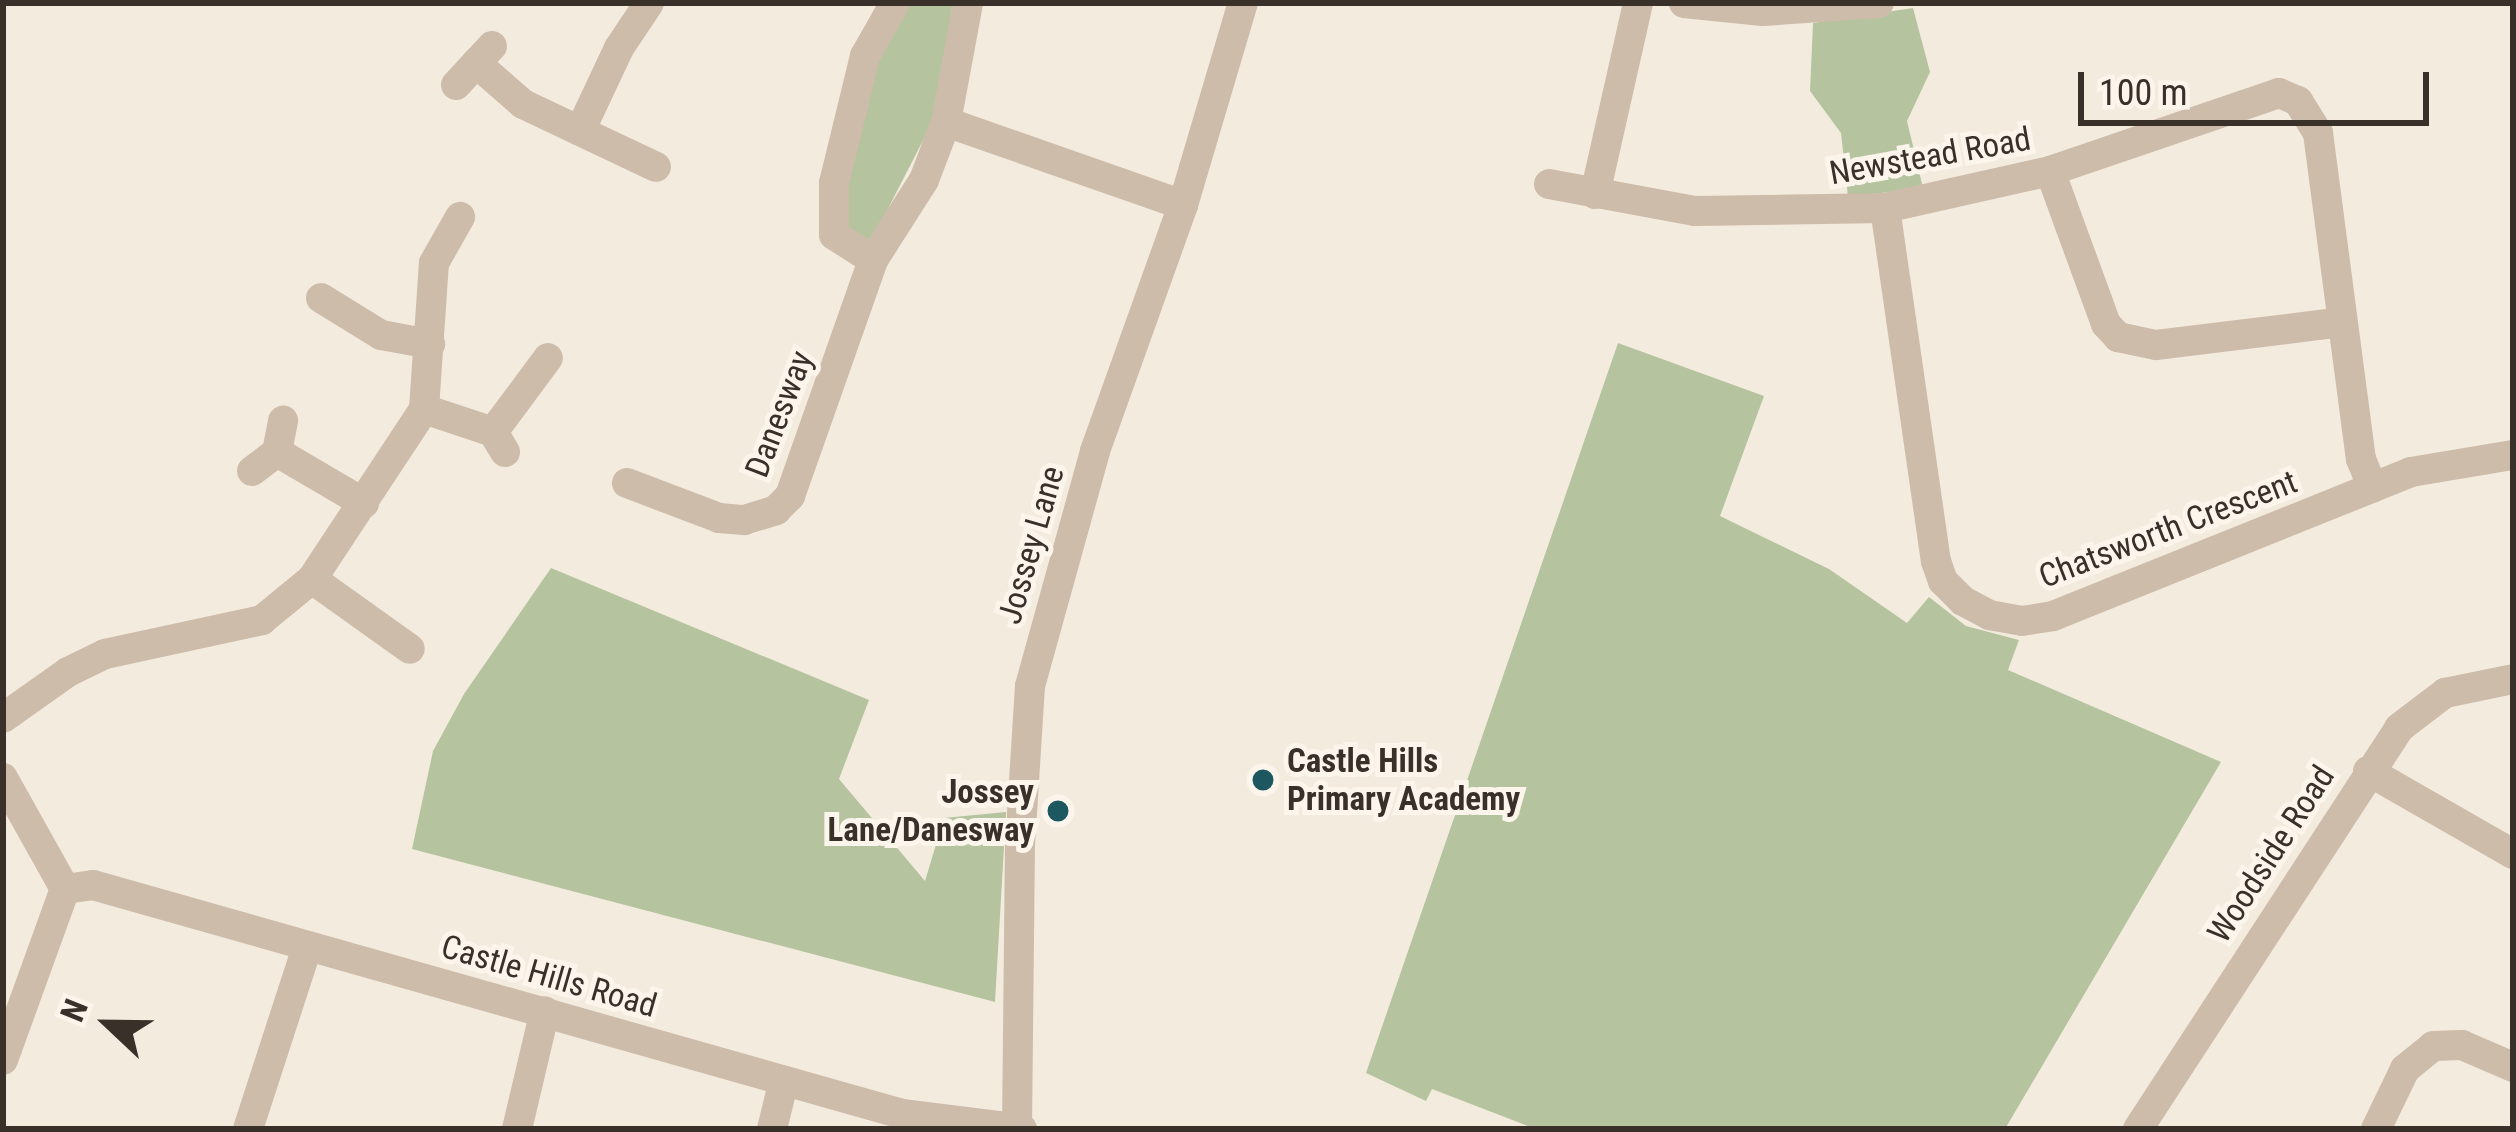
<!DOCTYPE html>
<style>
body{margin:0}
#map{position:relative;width:2516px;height:1132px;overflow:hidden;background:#f4ebdf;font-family:"Roboto Condensed",sans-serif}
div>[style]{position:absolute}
.green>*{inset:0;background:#b5c49e}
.minor>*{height:30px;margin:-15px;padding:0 15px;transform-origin:15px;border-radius:15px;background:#cdbcaa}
.dots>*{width:33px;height:33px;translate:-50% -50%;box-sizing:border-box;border:6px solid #fbf5ec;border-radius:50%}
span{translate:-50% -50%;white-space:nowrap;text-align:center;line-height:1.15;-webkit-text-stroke:10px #fbf5ec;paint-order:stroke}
.street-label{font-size:33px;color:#3a302a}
.poi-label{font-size:33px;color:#3a302a;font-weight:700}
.left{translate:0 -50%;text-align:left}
.right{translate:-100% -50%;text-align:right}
.frame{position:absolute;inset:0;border:6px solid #3a302a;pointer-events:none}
.north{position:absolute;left:48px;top:964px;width:120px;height:120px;-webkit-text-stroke:9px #fbf5ec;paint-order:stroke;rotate:292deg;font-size:33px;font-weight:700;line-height:48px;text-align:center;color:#3a302a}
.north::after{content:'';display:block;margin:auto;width:42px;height:54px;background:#3a302a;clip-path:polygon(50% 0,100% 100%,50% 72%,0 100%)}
.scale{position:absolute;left:2078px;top:72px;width:351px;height:54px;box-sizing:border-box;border:6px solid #3a302a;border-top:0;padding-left:15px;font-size:36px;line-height:42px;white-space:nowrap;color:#3a302a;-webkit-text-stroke:9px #fbf5ec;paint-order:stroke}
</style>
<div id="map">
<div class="green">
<div style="clip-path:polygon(907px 3px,953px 3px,933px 121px,873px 238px,849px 242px,841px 203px,877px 51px)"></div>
<div style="clip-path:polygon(1913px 8px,1930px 72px,1907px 121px,1923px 188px,1848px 197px,1841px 133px,1810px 91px,1813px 23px)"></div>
<div style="clip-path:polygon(1618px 343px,1764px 396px,1720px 516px,1829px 569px,1907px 623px,1929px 597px,1966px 626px,2019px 640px,2008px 670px,2221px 762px,2005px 1129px,1536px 1129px,1432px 1089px,1426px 1101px,1366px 1073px)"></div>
<div style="clip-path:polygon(551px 568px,869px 700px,839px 779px,925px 881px,944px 818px,1006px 812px,995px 1002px,412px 849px,433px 751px,464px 694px)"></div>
</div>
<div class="minor">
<div style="left:1684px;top:3px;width:79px;rotate:5.8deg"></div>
<div style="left:1763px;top:11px;width:116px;rotate:-3.9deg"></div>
<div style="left:476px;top:63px;width:62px;rotate:41.1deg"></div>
<div style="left:523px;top:104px;width:147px;rotate:25.3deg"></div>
<div style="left:456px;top:85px;width:53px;rotate:-47.3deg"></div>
<div style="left:946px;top:122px;width:251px;rotate:19.3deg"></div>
<div style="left:580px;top:131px;width:92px;rotate:-64.8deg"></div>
<div style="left:619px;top:48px;width:54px;rotate:-56.3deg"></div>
<div style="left:2050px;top:171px;width:163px;rotate:69.9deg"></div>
<div style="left:2106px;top:324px;width:18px;rotate:47deg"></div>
<div style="left:2118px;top:337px;width:39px;rotate:12deg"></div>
<div style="left:2156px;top:345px;width:187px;rotate:-7deg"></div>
<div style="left:1549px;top:184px;width:148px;rotate:10.5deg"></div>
<div style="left:1695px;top:211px;width:190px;rotate:-0.9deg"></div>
<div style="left:1885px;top:208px;width:169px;rotate:-12.6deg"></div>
<div style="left:2050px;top:171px;width:242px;rotate:-18.8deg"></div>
<div style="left:2279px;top:93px;width:21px;rotate:23deg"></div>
<div style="left:2298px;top:101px;width:38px;rotate:58deg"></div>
<div style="left:2318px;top:133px;width:329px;rotate:82.5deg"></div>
<div style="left:2361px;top:459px;width:31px;rotate:68deg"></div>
<div style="left:1595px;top:194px;width:196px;rotate:-77.3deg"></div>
<div style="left:1885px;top:208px;width:357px;rotate:81.8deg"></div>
<div style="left:1936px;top:561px;width:21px;rotate:71deg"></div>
<div style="left:1943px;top:581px;width:28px;rotate:45deg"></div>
<div style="left:1963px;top:601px;width:30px;rotate:28deg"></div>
<div style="left:1989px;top:615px;width:34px;rotate:10deg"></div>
<div style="left:2022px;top:621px;width:31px;rotate:-9deg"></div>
<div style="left:2053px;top:616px;width:386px;rotate:-21.9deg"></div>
<div style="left:2411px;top:472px;width:103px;rotate:-9.5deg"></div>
<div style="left:873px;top:260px;width:46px;rotate:-147.3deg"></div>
<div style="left:834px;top:235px;width:52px;rotate:-90deg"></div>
<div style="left:834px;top:183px;width:131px;rotate:-76.3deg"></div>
<div style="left:865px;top:56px;width:61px;rotate:-60.5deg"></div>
<div style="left:321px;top:298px;width:70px;rotate:31.7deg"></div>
<div style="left:381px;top:335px;width:50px;rotate:10.4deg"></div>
<div style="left:424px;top:409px;width:73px;rotate:18.4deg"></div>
<div style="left:277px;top:452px;width:101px;rotate:30.4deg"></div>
<div style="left:505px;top:452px;width:23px;rotate:-121deg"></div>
<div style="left:493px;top:432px;width:92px;rotate:-53.4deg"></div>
<div style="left:252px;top:471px;width:31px;rotate:-37deg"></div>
<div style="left:277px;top:452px;width:32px;rotate:-79deg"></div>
<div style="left:627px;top:483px;width:98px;rotate:20.8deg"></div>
<div style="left:719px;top:518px;width:25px;rotate:5deg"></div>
<div style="left:744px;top:520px;width:34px;rotate:-17deg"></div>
<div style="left:776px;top:510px;width:20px;rotate:-45deg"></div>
<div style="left:790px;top:496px;width:250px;rotate:-70.6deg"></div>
<div style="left:873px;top:260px;width:95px;rotate:-57.5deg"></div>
<div style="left:924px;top:180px;width:62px;rotate:-69.2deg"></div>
<div style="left:946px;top:122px;width:121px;rotate:-79.5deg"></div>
<div style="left:312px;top:579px;width:120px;rotate:35.5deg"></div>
<div style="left:3px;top:718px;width:80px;rotate:-35.3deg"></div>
<div style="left:68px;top:672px;width:41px;rotate:-25.9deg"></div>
<div style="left:105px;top:654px;width:161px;rotate:-12.2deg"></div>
<div style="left:262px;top:620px;width:65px;rotate:-39.4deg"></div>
<div style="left:312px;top:579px;width:204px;rotate:-56.6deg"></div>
<div style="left:424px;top:409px;width:146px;rotate:-86.1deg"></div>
<div style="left:434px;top:263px;width:53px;rotate:-60.5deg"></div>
<div style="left:2368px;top:771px;width:167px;rotate:29.8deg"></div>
<div style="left:3px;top:778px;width:127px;rotate:60.8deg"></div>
<div style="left:65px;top:889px;width:28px;rotate:-8deg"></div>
<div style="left:93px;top:885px;width:841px;rotate:15.8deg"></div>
<div style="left:902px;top:1114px;width:121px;rotate:7.1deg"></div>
<div style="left:3px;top:1060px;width:182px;rotate:-70.1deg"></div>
<div style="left:248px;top:1129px;width:191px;rotate:-72deg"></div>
<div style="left:517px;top:1129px;width:121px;rotate:-76.7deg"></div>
<div style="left:772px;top:1129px;width:50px;rotate:-76.2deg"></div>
<div style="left:1017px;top:1129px;width:284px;rotate:-89.4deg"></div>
<div style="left:1020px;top:845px;width:159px;rotate:-86.4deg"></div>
<div style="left:1030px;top:686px;width:244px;rotate:-74.5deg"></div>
<div style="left:1095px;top:451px;width:261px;rotate:-70.3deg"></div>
<div style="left:1183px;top:205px;width:211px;rotate:-73.5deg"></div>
<div style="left:2138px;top:1129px;width:478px;rotate:-56.9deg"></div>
<div style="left:2399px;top:728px;width:58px;rotate:-37.3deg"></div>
<div style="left:2445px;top:693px;width:69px;rotate:-11.6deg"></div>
<div style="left:2376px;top:1129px;width:67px;rotate:-64.2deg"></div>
<div style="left:2405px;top:1069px;width:36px;rotate:-39deg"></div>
<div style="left:2433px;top:1046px;width:29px;rotate:-2deg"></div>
<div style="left:2462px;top:1045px;width:56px;rotate:23.3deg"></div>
</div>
<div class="dots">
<div style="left:1263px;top:780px;background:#1d575f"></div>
<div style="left:1058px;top:811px;background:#1d575f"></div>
</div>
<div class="street-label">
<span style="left:1930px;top:156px;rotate:-10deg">Newstead Road</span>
<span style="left:779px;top:414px;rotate:-69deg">Danesway</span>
<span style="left:2168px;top:529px;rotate:-21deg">Chatsworth Crescent</span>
<span style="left:1031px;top:545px;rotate:-74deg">Jossey Lane</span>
<span style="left:2271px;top:854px;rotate:-57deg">Woodside Road</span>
<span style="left:549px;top:976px;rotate:16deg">Castle Hills Road</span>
</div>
<div class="poi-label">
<span class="left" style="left:1287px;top:780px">Castle Hills<br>Primary Academy</span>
<span class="right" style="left:1034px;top:811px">Jossey<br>Lane/Danesway</span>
</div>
<div class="frame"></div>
<div class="north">N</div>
<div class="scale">100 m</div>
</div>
